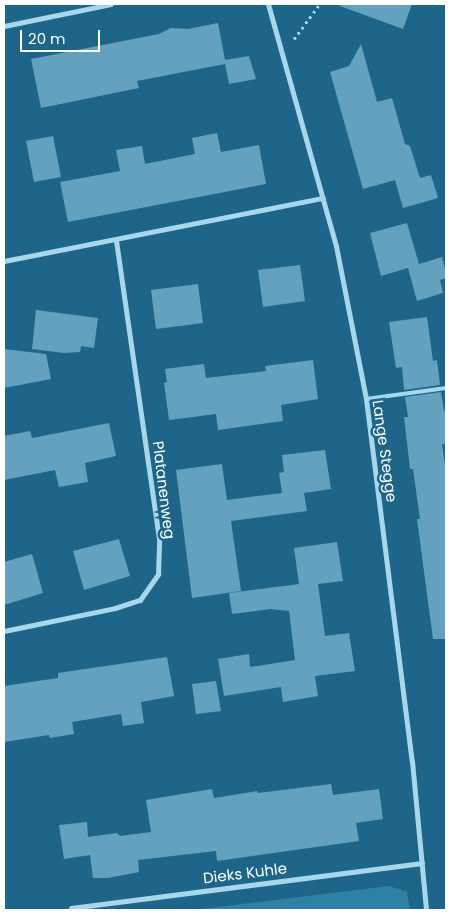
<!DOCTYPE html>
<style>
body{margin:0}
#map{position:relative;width:450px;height:914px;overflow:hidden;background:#1e6689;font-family:Poppins,sans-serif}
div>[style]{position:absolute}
.green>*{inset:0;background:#2e80a5}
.building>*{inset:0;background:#64a1be}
.path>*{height:3px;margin-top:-1.5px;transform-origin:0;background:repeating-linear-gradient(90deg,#a8d7eb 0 2.5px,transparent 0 6.5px)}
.service>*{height:4px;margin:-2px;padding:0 2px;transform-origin:2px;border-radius:2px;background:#a8d7eb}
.minor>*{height:5px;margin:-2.5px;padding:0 2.5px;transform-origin:2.5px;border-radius:2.5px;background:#a8d7eb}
span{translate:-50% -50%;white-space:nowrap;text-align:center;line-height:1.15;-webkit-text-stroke:5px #1e6689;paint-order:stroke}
.street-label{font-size:15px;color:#fff}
.frame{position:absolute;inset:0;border:5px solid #fff;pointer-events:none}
.scale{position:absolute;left:20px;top:30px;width:80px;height:22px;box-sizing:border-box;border:2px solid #fff;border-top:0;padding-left:6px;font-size:15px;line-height:18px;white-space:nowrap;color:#fff;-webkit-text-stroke:4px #1e6689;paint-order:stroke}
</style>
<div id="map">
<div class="green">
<div style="clip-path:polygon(389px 886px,407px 892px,410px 910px,193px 910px)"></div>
</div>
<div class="building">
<div style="clip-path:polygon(341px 4px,412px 4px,403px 29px,340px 6px)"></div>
<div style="clip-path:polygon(218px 23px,225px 60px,249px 56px,256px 79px,229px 84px,225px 64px,137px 81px,139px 88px,41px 108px,31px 59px,159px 34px,171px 28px,188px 29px)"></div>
<div style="clip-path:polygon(361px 44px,377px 102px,392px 98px,405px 144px,410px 146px,420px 178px,431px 175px,438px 198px,403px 208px,395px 180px,363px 189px,330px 72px,349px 66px)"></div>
<div style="clip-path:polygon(217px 133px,221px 152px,259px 145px,266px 184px,68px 222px,60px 182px,120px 171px,116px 150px,142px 146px,145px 164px,195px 154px,192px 138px)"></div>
<div style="clip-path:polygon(53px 136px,61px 177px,34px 182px,26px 141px)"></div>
<div style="clip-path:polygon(407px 223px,419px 264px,442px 257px,446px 273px,446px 278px,440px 280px,443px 293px,417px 301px,408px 268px,381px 276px,370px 233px)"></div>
<div style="clip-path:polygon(300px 265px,305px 301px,263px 307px,258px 270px)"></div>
<div style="clip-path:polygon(198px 284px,203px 323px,156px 329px,151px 290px)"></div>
<div style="clip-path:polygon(36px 310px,98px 318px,94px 348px,81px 346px,80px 352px,64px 353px,32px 349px)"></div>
<div style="clip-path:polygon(427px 317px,433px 361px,437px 360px,440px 385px,404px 390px,402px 367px,396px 368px,389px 322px)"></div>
<div style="clip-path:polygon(4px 349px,46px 354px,51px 379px,4px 388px)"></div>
<div style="clip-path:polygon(313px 360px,318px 399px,281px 405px,283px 421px,218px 430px,216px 414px,169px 420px,164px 383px,167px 382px,165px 369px,204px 364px,206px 378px,266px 371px,265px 366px)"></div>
<div style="clip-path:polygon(441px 392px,444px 411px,446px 411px,446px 444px,442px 444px,446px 472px,446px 639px,433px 639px,417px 519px,420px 519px,413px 469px,410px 469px,404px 417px,408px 417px,405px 397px)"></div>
<div style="clip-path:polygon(109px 423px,116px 456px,85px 463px,88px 482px,59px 487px,55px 470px,4px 480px,4px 436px,30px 431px,32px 438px)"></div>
<div style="clip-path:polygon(325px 450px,331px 489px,304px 493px,307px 511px,231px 521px,241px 591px,192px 598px,176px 470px,222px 464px,227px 500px,282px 493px,279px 473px,284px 472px,282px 455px)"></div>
<div style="clip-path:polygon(119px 539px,130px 576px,84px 590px,73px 551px)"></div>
<div style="clip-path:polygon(337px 542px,343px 581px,318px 584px,325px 636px,349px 633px,355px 671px,315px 676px,318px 696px,283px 702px,281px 687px,224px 696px,218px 659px,249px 654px,250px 667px,295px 660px,289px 611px,271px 609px,232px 614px,229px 593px,299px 584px,294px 548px)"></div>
<div style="clip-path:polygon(32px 554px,43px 593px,4px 605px,4px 562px)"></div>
<div style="clip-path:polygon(167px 657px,174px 696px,141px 702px,144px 723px,123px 726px,121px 714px,72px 722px,74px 734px,50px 738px,49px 735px,4px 742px,4px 686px,58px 678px,58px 673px)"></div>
<div style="clip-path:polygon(216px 681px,221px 711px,196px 714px,192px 684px)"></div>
<div style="clip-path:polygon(331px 784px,333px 795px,379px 789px,383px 819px,356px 823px,359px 841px,217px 861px,216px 851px,138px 860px,139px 872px,108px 878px,93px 878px,90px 855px,64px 859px,59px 825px,87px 822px,88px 837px,117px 833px,120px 836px,151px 832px,146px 800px,212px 789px,214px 798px,257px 791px,258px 793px)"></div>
</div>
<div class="path">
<div style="left:294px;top:39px;width:44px;rotate:-53.4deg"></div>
</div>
<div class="service">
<div style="left:366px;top:399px;width:81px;rotate:-7.8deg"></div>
</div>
<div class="minor">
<div style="left:268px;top:4px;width:251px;rotate:74.3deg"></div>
<div style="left:336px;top:246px;width:156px;rotate:78.9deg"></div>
<div style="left:366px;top:399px;width:365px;rotate:82.8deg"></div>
<div style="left:412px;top:761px;width:150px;rotate:84.6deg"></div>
<div style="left:4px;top:26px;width:109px;rotate:-11.6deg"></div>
<div style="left:4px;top:261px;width:325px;rotate:-11.2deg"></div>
<div style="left:4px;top:631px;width:113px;rotate:-11.7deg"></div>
<div style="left:115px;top:608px;width:26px;rotate:-18deg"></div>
<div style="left:140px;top:600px;width:32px;rotate:-55deg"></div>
<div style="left:158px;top:574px;width:35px;rotate:-88deg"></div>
<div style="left:159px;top:539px;width:302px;rotate:-98.2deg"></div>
<div style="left:71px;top:908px;width:354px;rotate:-7.3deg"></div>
</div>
<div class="street-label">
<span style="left:385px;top:451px;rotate:82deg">Lange Stegge</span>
<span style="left:164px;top:490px;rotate:83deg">Platanenweg</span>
<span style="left:245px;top:873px;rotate:-7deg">Dieks Kuhle</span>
</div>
<div class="frame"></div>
<div class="scale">20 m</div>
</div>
